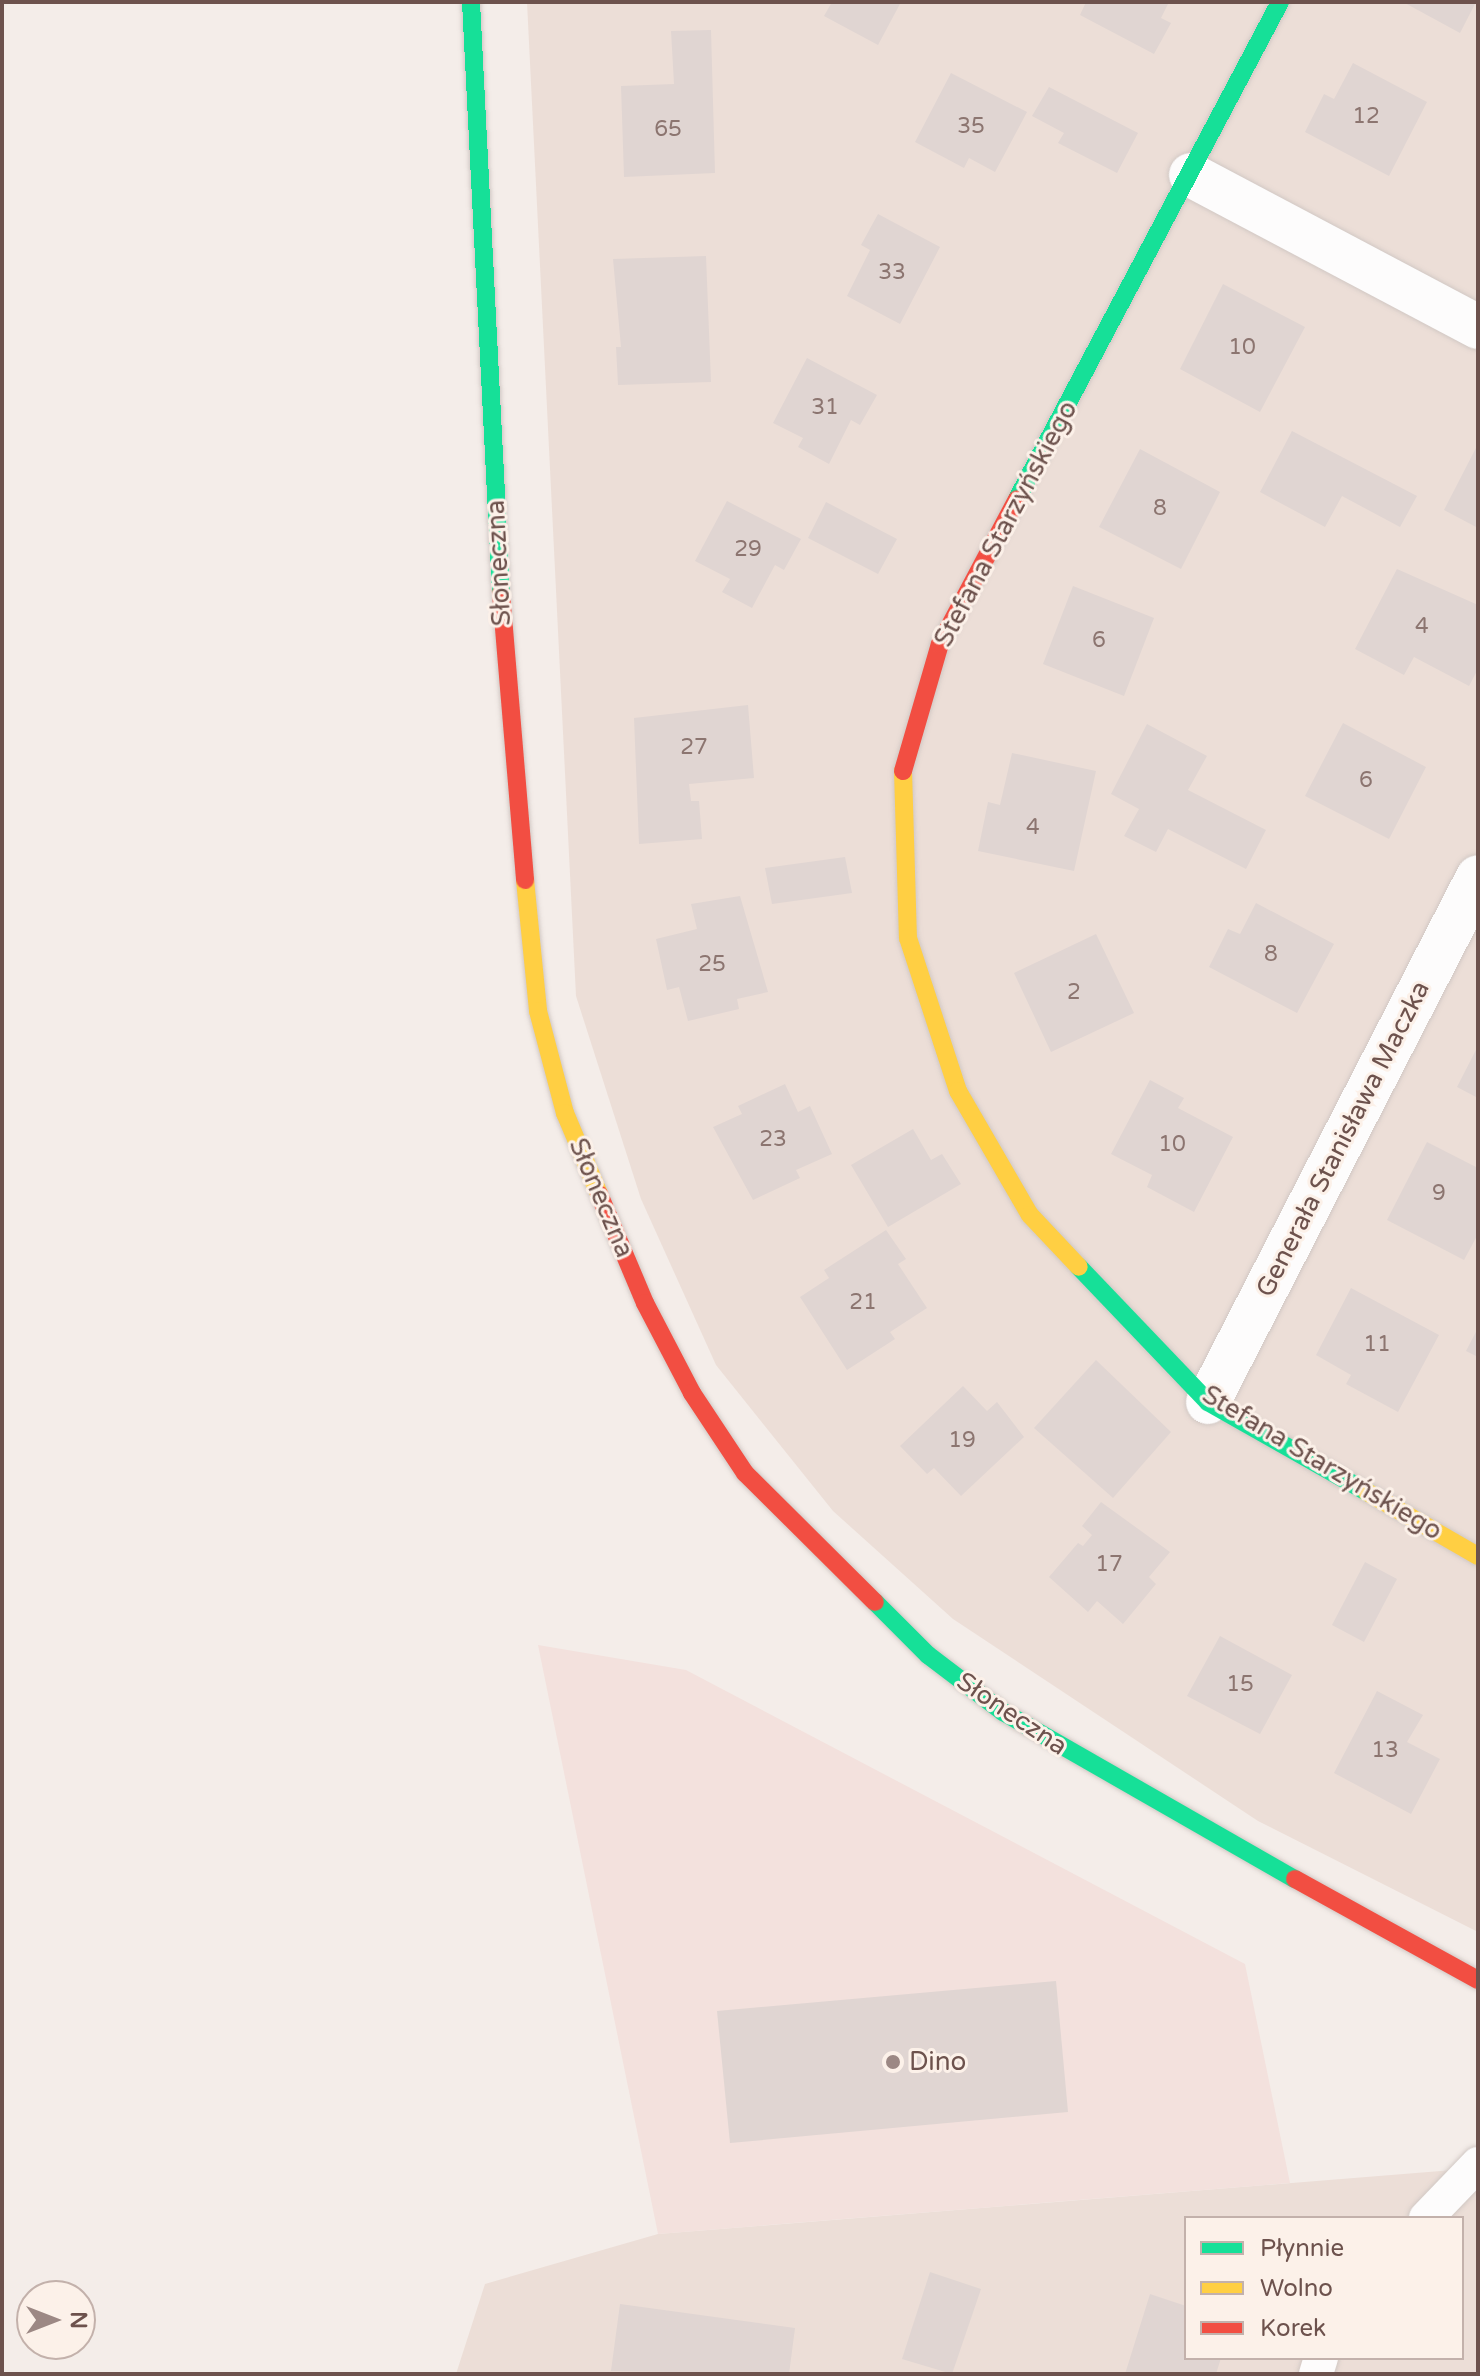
<!DOCTYPE html>
<meta charset="utf-8">
<style>
body{margin:0}
#map{position:relative;width:1480px;height:2376px;overflow:hidden;background:#f4ede9;font-family:"Varela Round",sans-serif}
div>[style]{position:absolute}
.residential>*{inset:0;background:#ecded7}
.commercial>*{inset:0;background:#f3e1dd}
.building>*{inset:0;background:#e0d5d2}
.roads{filter:drop-shadow(0 0 2px #d1c8c4) drop-shadow(0 0 2px #d1c8c4)}
.lane>*{height:34px;margin:-17px;padding:0 17px;transform-origin:17px;border-radius:17px;background:#fdfcfc}
.street>*{height:44px;margin:-22px;padding:0 22px;transform-origin:22px;border-radius:22px;background:#fdfcfc}
.fast>*{height:18px;margin:-9px;padding:0 9px;transform-origin:9px;border-radius:9px;background:#16e098}
.slow>*{height:18px;margin:-9px;padding:0 9px;transform-origin:9px;border-radius:9px;background:#ffcf43}
.jam>*{height:18px;margin:-9px;padding:0 9px;transform-origin:9px;border-radius:9px;background:#f24e42}
.dots>*{width:22px;height:22px;translate:-50% -50%;box-sizing:border-box;border:4px solid #fcf1e9;border-radius:50%}
span{translate:-50% -50%;white-space:nowrap;text-align:center;line-height:1.15;-webkit-text-stroke:6px #fcf1e9;paint-order:stroke}
.number-label{font-size:22px;color:#8c7570}
.number-label span{-webkit-text-stroke-width:0}
.street-label{font-size:26px;color:#6d524d}
.poi-label{font-size:26px;color:#6d524d}
.left{translate:0 -50%;text-align:left}
.frame{position:absolute;inset:0;border:4px solid #6d524d;pointer-events:none}
.legend{position:absolute;left:1184px;top:2216px;width:280px;height:144px;box-sizing:border-box;background:#fcf1e9;border:2px solid #c3b1ab;margin:0;padding:10px 14px;list-style:none;font-size:24px;color:#6d524d}
.legend li{display:flex;align-items:center;gap:16px;height:40px}
.legend b{width:40px;border:2px solid #c3b1ab}
.north{position:absolute;left:16px;top:2280px;width:80px;height:80px;box-sizing:border-box;background:#fcf1e9;border:2px solid #c3b1ab;border-radius:50%;rotate:90deg;font-size:22px;font-weight:700;line-height:32px;text-align:center;color:#6d524d}
.north::after{content:'';display:block;margin:auto;width:28px;height:36px;background:#9c8884;clip-path:polygon(50% 0,100% 100%,50% 72%,0 100%)}
</style>
<div id="map">
<div class="residential">
<div style="clip-path:polygon(527px 2px,1478px 2px,1478px 1932px,1258px 1821px,953px 1619px,833px 1511px,716px 1365px,641px 1199px,576px 996px)"></div>
<div style="clip-path:polygon(evenodd,1478px 2168px,1478px 2374px,456px 2374px,485px 2284px,658px 2234px,1478px 2168px,1186px 2218px,1462px 2218px,1462px 2358px,1186px 2358px,1186px 2218px)"></div>
</div>
<div class="commercial">
<div style="clip-path:polygon(538px 1645px,686px 1670px,1245px 1964px,1290px 2183px,658px 2234px)"></div>
</div>
<div class="building">
<div style="clip-path:polygon(832px 2px,901px 2px,878px 45px,824px 16px)"></div>
<div style="clip-path:polygon(1086px 2px,1169px 2px,1161px 18px,1171px 23px,1154px 54px,1080px 15px)"></div>
<div style="clip-path:polygon(1403px 2px,1476px 2px,1460px 33px)"></div>
<div style="clip-path:polygon(711px 30px,715px 173px,624px 177px,621px 86px,674px 84px,671px 31px)"></div>
<div style="clip-path:polygon(1353px 63px,1427px 102px,1389px 176px,1305px 132px,1324px 94px,1334px 99px)"></div>
<div style="clip-path:polygon(951px 73px,1027px 112px,995px 172px,969px 158px,964px 168px,915px 142px)"></div>
<div style="clip-path:polygon(1049px 87px,1138px 133px,1117px 173px,1058px 143px,1064px 133px,1032px 116px)"></div>
<div style="clip-path:polygon(878px 214px,940px 247px,900px 324px,847px 296px,870px 250px,861px 245px)"></div>
<div style="clip-path:polygon(706px 256px,711px 382px,618px 385px,616px 347px,621px 347px,613px 259px)"></div>
<div style="clip-path:polygon(1223px 284px,1305px 327px,1260px 412px,1180px 369px)"></div>
<div style="clip-path:polygon(807px 358px,877px 395px,860px 425px,851px 420px,829px 464px,798px 447px,803px 438px,773px 423px)"></div>
<div style="clip-path:polygon(1292px 431px,1417px 496px,1400px 527px,1342px 496px,1325px 527px,1260px 492px)"></div>
<div style="clip-path:polygon(1478px 444px,1478px 528px,1444px 510px)"></div>
<div style="clip-path:polygon(1140px 449px,1220px 492px,1181px 569px,1099px 527px)"></div>
<div style="clip-path:polygon(727px 501px,801px 539px,784px 570px,775px 565px,752px 608px,722px 592px,730px 579px,695px 561px)"></div>
<div style="clip-path:polygon(826px 502px,897px 539px,878px 574px,808px 538px)"></div>
<div style="clip-path:polygon(1397px 569px,1478px 605px,1478px 669px,1469px 686px,1414px 657px,1404px 675px,1355px 649px)"></div>
<div style="clip-path:polygon(1073px 586px,1154px 618px,1124px 696px,1043px 664px)"></div>
<div style="clip-path:polygon(748px 705px,754px 778px,689px 784px,691px 801px,699px 801px,702px 839px,639px 844px,634px 718px)"></div>
<div style="clip-path:polygon(1343px 723px,1426px 767px,1389px 839px,1305px 796px)"></div>
<div style="clip-path:polygon(1147px 724px,1207px 756px,1188px 790px,1266px 830px,1246px 869px,1168px 829px,1156px 852px,1124px 836px,1139px 809px,1111px 794px)"></div>
<div style="clip-path:polygon(1012px 753px,1096px 771px,1074px 871px,978px 851px,988px 802px,1000px 805px)"></div>
<div style="clip-path:polygon(845px 857px,852px 893px,772px 904px,765px 868px)"></div>
<div style="clip-path:polygon(740px 896px,768px 992px,737px 999px,739px 1009px,688px 1021px,679px 987px,667px 990px,656px 939px,697px 929px,691px 904px)"></div>
<div style="clip-path:polygon(1256px 903px,1334px 944px,1297px 1013px,1209px 967px,1228px 929px,1240px 934px)"></div>
<div style="clip-path:polygon(1096px 934px,1134px 1013px,1051px 1052px,1014px 973px)"></div>
<div style="clip-path:polygon(1478px 1046px,1478px 1098px,1457px 1087px)"></div>
<div style="clip-path:polygon(1150px 1080px,1184px 1098px,1178px 1108px,1233px 1137px,1194px 1212px,1147px 1187px,1152px 1175px,1111px 1154px)"></div>
<div style="clip-path:polygon(785px 1084px,798px 1112px,810px 1106px,832px 1154px,796px 1170px,800px 1178px,753px 1200px,713px 1127px,742px 1114px,738px 1106px)"></div>
<div style="clip-path:polygon(913px 1129px,931px 1160px,942px 1154px,961px 1184px,888px 1227px,851px 1165px)"></div>
<div style="clip-path:polygon(1427px 1142px,1478px 1168px,1478px 1234px,1464px 1260px,1387px 1220px)"></div>
<div style="clip-path:polygon(886px 1230px,906px 1259px,898px 1264px,927px 1308px,890px 1332px,895px 1339px,847px 1370px,800px 1297px,829px 1278px,824px 1270px)"></div>
<div style="clip-path:polygon(1351px 1288px,1439px 1335px,1398px 1412px,1346px 1384px,1351px 1375px,1316px 1355px)"></div>
<div style="clip-path:polygon(1478px 1328px,1478px 1357px,1466px 1351px)"></div>
<div style="clip-path:polygon(1096px 1360px,1171px 1432px,1113px 1498px,1034px 1428px)"></div>
<div style="clip-path:polygon(963px 1386px,987px 1411px,997px 1402px,1024px 1437px,961px 1496px,934px 1468px,927px 1474px,900px 1446px)"></div>
<div style="clip-path:polygon(1101px 1502px,1170px 1552px,1149px 1577px,1156px 1584px,1123px 1624px,1097px 1601px,1088px 1612px,1049px 1577px,1078px 1543px,1083px 1546px,1092px 1535px,1082px 1526px)"></div>
<div style="clip-path:polygon(1365px 1562px,1397px 1579px,1364px 1642px,1332px 1625px)"></div>
<div style="clip-path:polygon(1220px 1636px,1292px 1675px,1260px 1734px,1187px 1696px)"></div>
<div style="clip-path:polygon(1377px 1691px,1423px 1715px,1407px 1742px,1440px 1759px,1411px 1814px,1334px 1773px)"></div>
<div style="clip-path:polygon(1056px 1981px,1068px 2112px,730px 2143px,717px 2011px)"></div>
<div style="clip-path:polygon(930px 2272px,981px 2289px,952px 2374px,902px 2359px)"></div>
<div style="clip-path:polygon(1150px 2294px,1186px 2306px,1186px 2358px,1221px 2358px,1216px 2374px,1125px 2374px)"></div>
<div style="clip-path:polygon(620px 2304px,795px 2328px,789px 2374px,611px 2371px)"></div>
</div>
<div class="roads">
<div class="lane">
<div style="left:1426px;top:2218px;width:75px;rotate:-46.1deg"></div>
<div style="left:1316px;top:2374px;width:17px;rotate:-73deg"></div>
</div>
<div class="street">
<div style="left:1191px;top:175px;width:325px;rotate:27.9deg"></div>
<div style="left:1208px;top:1402px;width:590px;rotate:-62.78deg"></div>
</div>
<div class="fast">
<div style="left:471px;top:2px;width:592px;rotate:87.09deg"></div>
<div style="left:1017px;top:499px;width:562px;rotate:-62.11deg"></div>
<div style="left:1079px;top:1267px;width:187px;rotate:46.3deg"></div>
<div style="left:1208px;top:1402px;width:183px;rotate:29.5deg"></div>
<div style="left:875px;top:1602px;width:75px;rotate:45deg"></div>
<div style="left:928px;top:1655px;width:94px;rotate:37.2deg"></div>
<div style="left:1003px;top:1712px;width:336px;rotate:29.8deg"></div>
</div>
<div class="slow">
<div style="left:903px;top:771px;width:167px;rotate:88.3deg"></div>
<div style="left:908px;top:938px;width:161px;rotate:71.9deg"></div>
<div style="left:958px;top:1091px;width:143px;rotate:59.9deg"></div>
<div style="left:1030px;top:1215px;width:71px;rotate:46.7deg"></div>
<div style="left:525px;top:880px;width:132px;rotate:84.3deg"></div>
<div style="left:538px;top:1011px;width:106px;rotate:75.2deg"></div>
<div style="left:565px;top:1113px;width:88px;rotate:67.2deg"></div>
<div style="left:1367px;top:1492px;width:128px;rotate:30deg"></div>
</div>
<div class="jam">
<div style="left:501px;top:593px;width:288px;rotate:85.2deg"></div>
<div style="left:903px;top:771px;width:132px;rotate:-73.8deg"></div>
<div style="left:940px;top:644px;width:164px;rotate:-62deg"></div>
<div style="left:599px;top:1194px;width:118px;rotate:67.1deg"></div>
<div style="left:645px;top:1303px;width:102px;rotate:62.4deg"></div>
<div style="left:692px;top:1393px;width:96px;rotate:56.5deg"></div>
<div style="left:745px;top:1473px;width:183px;rotate:44.8deg"></div>
<div style="left:1295px;top:1879px;width:209px;rotate:28.9deg"></div>
</div>
</div>
<div class="dots">
<div style="left:893px;top:2062px;background:#9c8884"></div>
</div>
<div class="number-label">
<span style="left:1366px;top:117px">12</span>
<span style="left:971px;top:127px">35</span>
<span style="left:668px;top:130px">65</span>
<span style="left:892px;top:273px">33</span>
<span style="left:1242px;top:348px">10</span>
<span style="left:825px;top:408px">31</span>
<span style="left:1160px;top:509px">8</span>
<span style="left:748px;top:550px">29</span>
<span style="left:1422px;top:627px">4</span>
<span style="left:1099px;top:641px">6</span>
<span style="left:694px;top:748px">27</span>
<span style="left:1366px;top:781px">6</span>
<span style="left:1033px;top:828px">4</span>
<span style="left:1271px;top:955px">8</span>
<span style="left:712px;top:965px">25</span>
<span style="left:1074px;top:993px">2</span>
<span style="left:773px;top:1140px">23</span>
<span style="left:1172px;top:1145px">10</span>
<span style="left:1439px;top:1194px">9</span>
<span style="left:863px;top:1303px">21</span>
<span style="left:1377px;top:1345px">11</span>
<span style="left:962px;top:1441px">19</span>
<span style="left:1109px;top:1565px">17</span>
<span style="left:1240px;top:1685px">15</span>
<span style="left:1385px;top:1751px">13</span>
</div>
<div class="street-label">
<span style="left:1006px;top:524px;rotate:-62deg">Stefana Starzyńskiego</span>
<span style="left:499px;top:563px;rotate:-93deg">Słoneczna</span>
<span style="left:1343px;top:1139px;rotate:-63deg">Generała Stanisława Maczka</span>
<span style="left:601px;top:1198px;rotate:67deg">Słoneczna</span>
<span style="left:1322px;top:1463px;rotate:31deg">Stefana Starzyńskiego</span>
<span style="left:1012px;top:1714px;rotate:34deg">Słoneczna</span>
</div>
<div class="poi-label">
<span class="left" style="left:909px;top:2062px">Dino</span>
</div>
<div class="frame"></div>
<ul class="legend">
<li><b style="height:10px;background:#16e098"></b>Płynnie</li>
<li><b style="height:10px;background:#ffcf43"></b>Wolno</li>
<li><b style="height:10px;background:#f24e42"></b>Korek</li>
</ul>
<div class="north">N</div>
</div>
